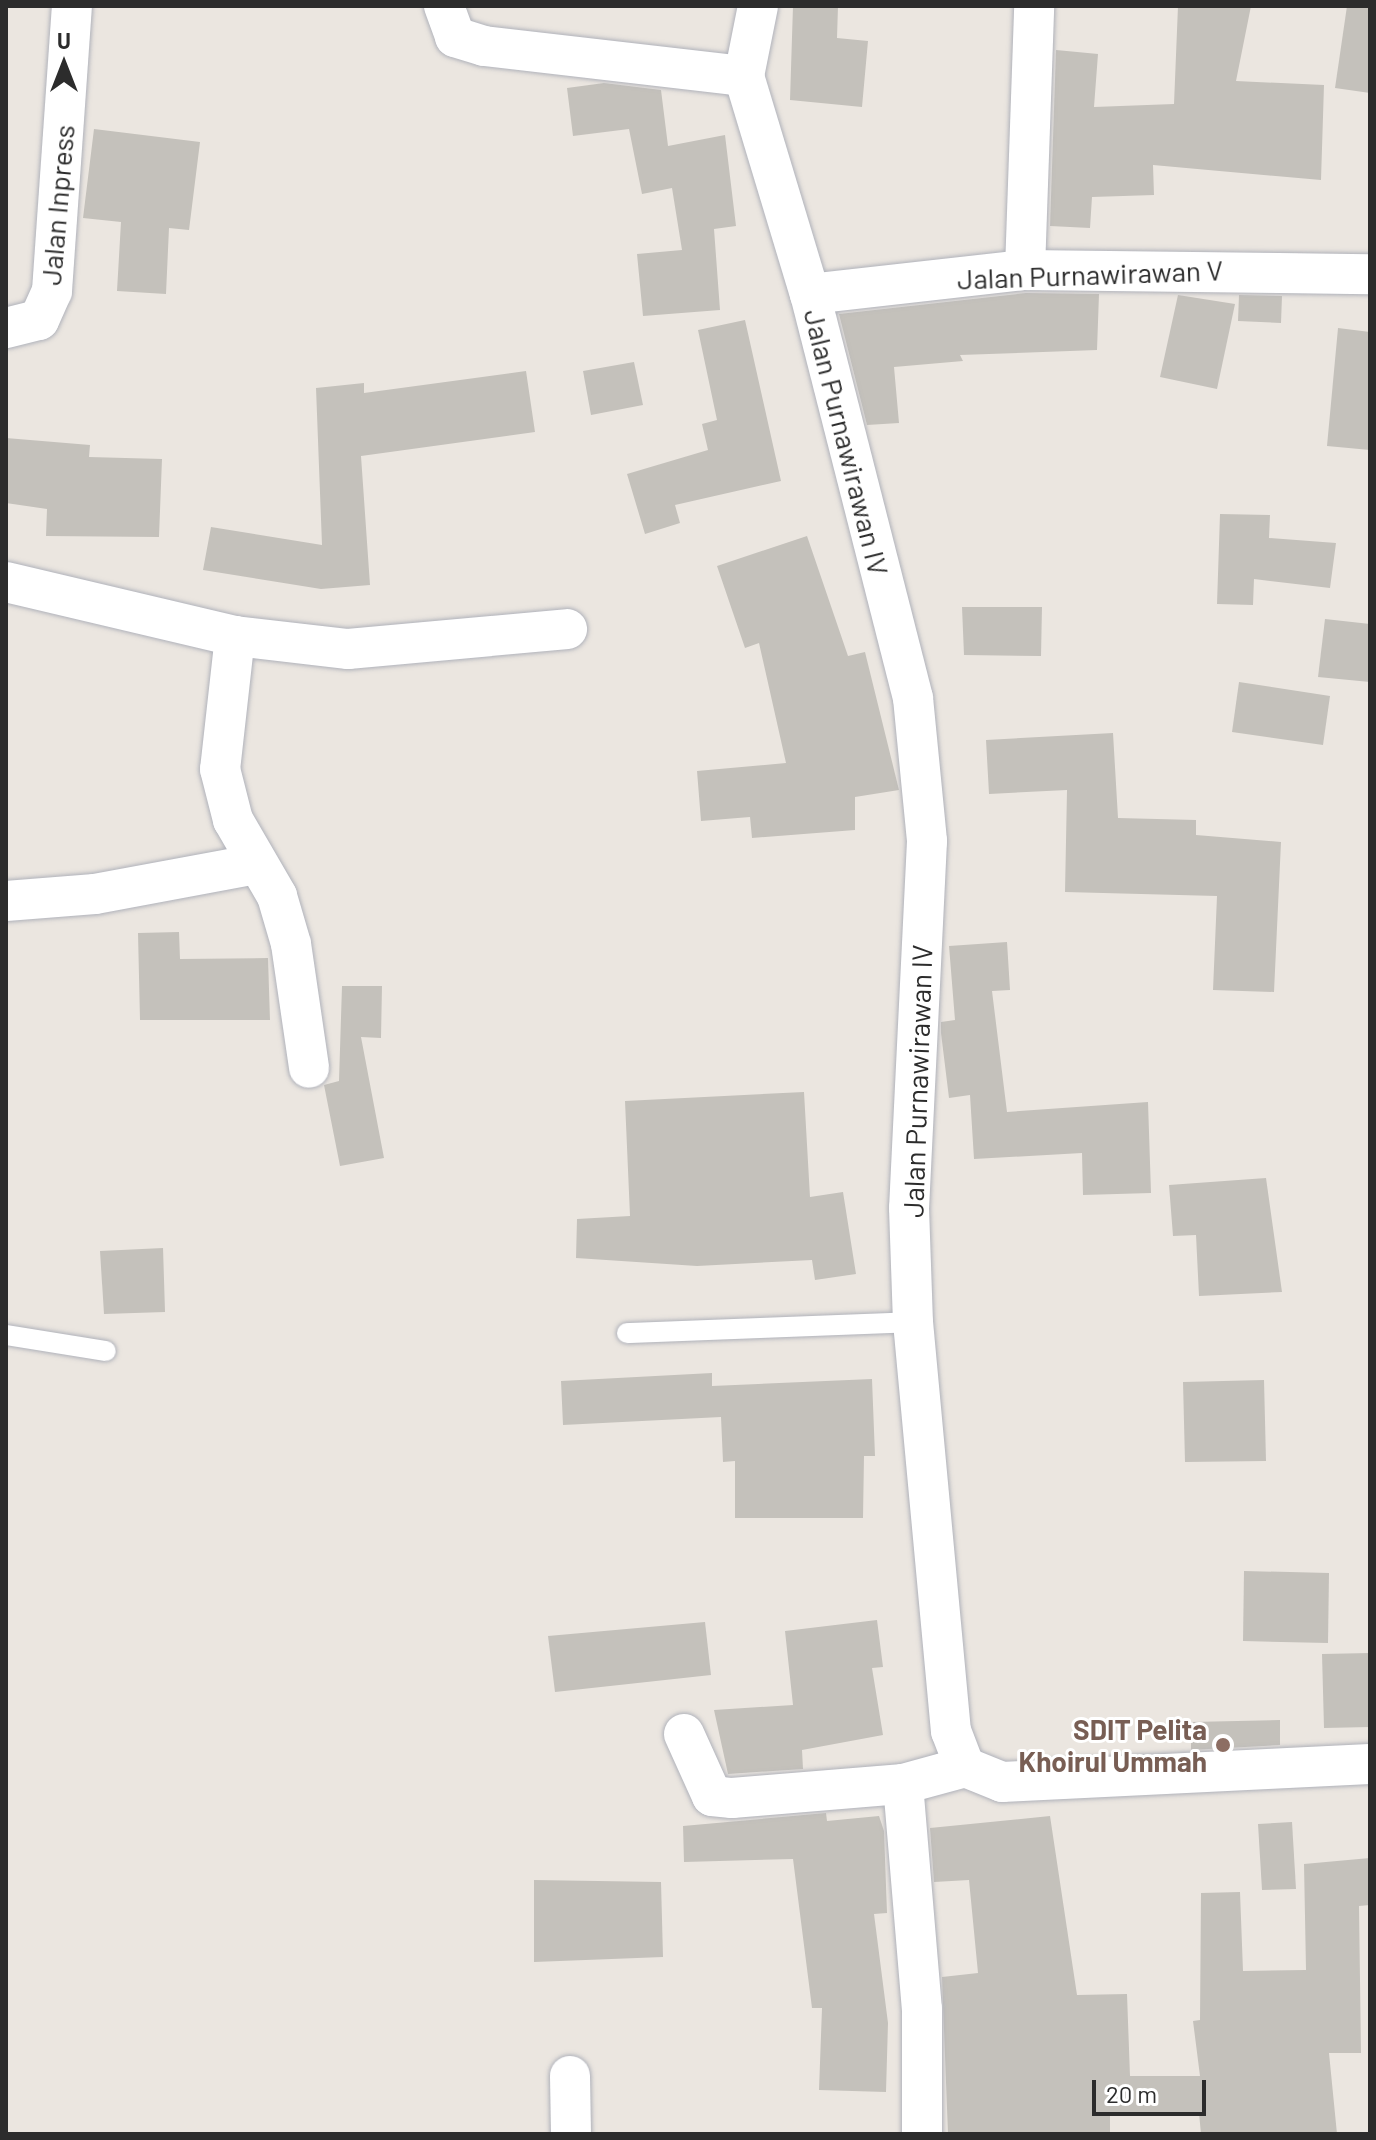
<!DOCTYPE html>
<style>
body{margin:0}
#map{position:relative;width:1376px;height:2140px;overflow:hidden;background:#ebe6e0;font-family:Barlow,sans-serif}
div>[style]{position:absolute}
.building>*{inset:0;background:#c4c1bb}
.roads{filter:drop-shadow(0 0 2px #b0b2ba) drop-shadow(0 0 2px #b0b2ba)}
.service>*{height:20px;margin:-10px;padding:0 10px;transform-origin:10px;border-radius:10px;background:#fff}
.minor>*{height:40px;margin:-20px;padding:0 20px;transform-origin:20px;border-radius:20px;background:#fff}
.dots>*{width:22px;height:22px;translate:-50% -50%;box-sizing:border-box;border:4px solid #fff;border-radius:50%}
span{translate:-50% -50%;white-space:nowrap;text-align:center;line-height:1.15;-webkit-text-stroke:6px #fff;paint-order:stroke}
.street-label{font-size:28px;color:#2c2c2c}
.education-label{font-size:28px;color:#785e54;font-weight:700}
.right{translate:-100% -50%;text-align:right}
.frame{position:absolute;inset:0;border:8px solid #2c2c2c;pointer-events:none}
.north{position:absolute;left:24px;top:24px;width:80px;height:80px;-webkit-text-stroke:6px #fff;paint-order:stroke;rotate:0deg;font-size:22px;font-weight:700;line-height:32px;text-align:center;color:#2c2c2c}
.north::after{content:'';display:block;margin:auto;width:28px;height:36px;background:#2c2c2c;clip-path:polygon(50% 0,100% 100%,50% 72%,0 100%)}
.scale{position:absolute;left:1092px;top:2080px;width:114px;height:36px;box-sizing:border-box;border:4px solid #2c2c2c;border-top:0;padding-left:10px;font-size:24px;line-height:28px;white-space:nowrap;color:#2c2c2c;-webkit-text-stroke:6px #fff;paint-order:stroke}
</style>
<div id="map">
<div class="building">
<div style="clip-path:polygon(793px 6px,838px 6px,837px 38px,868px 41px,862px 107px,790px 100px)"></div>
<div style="clip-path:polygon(1178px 6px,1251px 6px,1236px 81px,1324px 85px,1321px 180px,1153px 165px,1154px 195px,1092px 197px,1090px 228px,1050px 226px,1056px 50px,1098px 54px,1094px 107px,1174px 104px)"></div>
<div style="clip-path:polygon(1347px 6px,1370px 6px,1370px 93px,1335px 88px)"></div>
<div style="clip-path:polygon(604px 83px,661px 90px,668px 146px,725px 135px,736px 226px,714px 229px,720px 310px,643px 316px,637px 254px,682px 250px,672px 188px,642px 194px,629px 129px,573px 136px,567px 88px)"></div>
<div style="clip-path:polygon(94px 129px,200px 142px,189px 230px,169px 228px,166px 294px,117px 291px,121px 222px,83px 218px)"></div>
<div style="clip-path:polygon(1026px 293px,1099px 294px,1097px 350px,960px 355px,963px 361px,894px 367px,899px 423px,867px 425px,839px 314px)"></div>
<div style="clip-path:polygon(1178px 295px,1235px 304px,1217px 389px,1160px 377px)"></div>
<div style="clip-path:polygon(1239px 295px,1282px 296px,1281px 323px,1238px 321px)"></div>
<div style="clip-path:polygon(745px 320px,781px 481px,675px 505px,680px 523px,645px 534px,627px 474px,708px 450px,702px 424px,717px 420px,698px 330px)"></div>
<div style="clip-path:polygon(1338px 328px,1370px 332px,1370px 450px,1327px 446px)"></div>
<div style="clip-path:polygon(634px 362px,643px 405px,591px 415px,583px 371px)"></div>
<div style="clip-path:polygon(526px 371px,535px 432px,361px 456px,370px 585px,321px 589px,203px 570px,211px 527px,322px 545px,316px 388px,364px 383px,364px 393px)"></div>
<div style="clip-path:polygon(6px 438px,90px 445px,89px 457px,162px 459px,159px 537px,46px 536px,47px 509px,6px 503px)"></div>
<div style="clip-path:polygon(1220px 514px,1270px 515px,1269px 538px,1336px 543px,1330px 588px,1254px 579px,1253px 605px,1217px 604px)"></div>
<div style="clip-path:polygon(807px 536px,848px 656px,865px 652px,899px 790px,855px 797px,855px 830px,752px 838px,750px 817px,701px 821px,697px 771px,786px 763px,759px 643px,745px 648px,717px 566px)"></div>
<div style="clip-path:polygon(962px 607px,1042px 607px,1041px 656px,964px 655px)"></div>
<div style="clip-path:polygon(1325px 619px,1370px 624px,1370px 682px,1318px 677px)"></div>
<div style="clip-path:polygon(1239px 682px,1330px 696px,1323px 745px,1232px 732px)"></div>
<div style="clip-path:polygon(1113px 733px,1118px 818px,1196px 820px,1196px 835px,1281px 842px,1274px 992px,1213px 990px,1217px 896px,1065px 892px,1067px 790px,989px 794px,986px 740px)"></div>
<div style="clip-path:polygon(179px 932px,180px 959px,268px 958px,270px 1020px,140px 1020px,138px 933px)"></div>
<div style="clip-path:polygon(1007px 942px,1010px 990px,992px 991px,1007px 1112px,1148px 1102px,1151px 1193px,1083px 1195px,1082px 1153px,974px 1159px,970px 1095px,949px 1098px,941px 1033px,941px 1022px,955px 1020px,949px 946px)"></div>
<div style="clip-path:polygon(342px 986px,382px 986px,381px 1038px,361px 1037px,384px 1158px,340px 1166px,324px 1085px,339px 1081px)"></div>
<div style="clip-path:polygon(804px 1092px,810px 1197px,843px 1192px,856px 1274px,815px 1280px,812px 1260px,697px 1266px,576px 1258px,577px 1219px,630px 1216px,625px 1101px)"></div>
<div style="clip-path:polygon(1266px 1178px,1282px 1292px,1199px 1296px,1196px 1235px,1173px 1236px,1169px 1185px)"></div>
<div style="clip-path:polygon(163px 1248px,165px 1312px,104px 1314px,100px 1251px)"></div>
<div style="clip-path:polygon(712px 1373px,712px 1386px,872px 1379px,875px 1456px,864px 1456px,863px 1518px,735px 1518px,735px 1461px,723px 1462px,721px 1417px,563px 1425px,561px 1381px)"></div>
<div style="clip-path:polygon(1264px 1380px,1266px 1461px,1185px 1462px,1183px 1382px)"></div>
<div style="clip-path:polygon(1244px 1571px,1329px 1573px,1328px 1643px,1243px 1641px)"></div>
<div style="clip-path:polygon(877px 1620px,883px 1667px,872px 1668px,883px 1735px,802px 1750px,803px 1769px,728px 1774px,714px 1710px,793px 1705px,785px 1631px)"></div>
<div style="clip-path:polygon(705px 1622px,711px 1675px,555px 1692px,548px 1636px)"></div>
<div style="clip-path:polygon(1370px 1653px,1370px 1727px,1324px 1728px,1322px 1654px)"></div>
<div style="clip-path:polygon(1280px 1720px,1280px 1745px,1191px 1750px,1191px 1722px)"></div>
<div style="clip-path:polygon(826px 1813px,827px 1821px,879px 1816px,884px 1831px,887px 1913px,874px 1914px,888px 2023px,886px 2092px,819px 2090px,822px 2008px,812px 2008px,793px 1859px,684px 1862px,683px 1826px)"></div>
<div style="clip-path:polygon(1050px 1816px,1077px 1995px,1127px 1994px,1130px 2076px,1200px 2076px,1193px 2021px,1200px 2020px,1201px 1893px,1240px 1892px,1243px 1971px,1306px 1970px,1304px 1864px,1370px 1858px,1370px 1905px,1359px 1906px,1361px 2053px,1329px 2053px,1337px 2134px,1201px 2134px,1199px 2113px,1110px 2113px,1110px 2134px,948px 2134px,942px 1977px,978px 1973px,969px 1880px,934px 1882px,930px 1828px)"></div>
<div style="clip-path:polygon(1292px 1822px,1296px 1889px,1262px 1890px,1258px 1824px)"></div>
<div style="clip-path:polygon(534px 1880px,661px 1882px,663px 1957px,534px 1962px)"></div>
</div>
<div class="roads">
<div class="service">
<div style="left:627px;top:1333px;width:286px;rotate:-2.2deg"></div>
<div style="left:6px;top:1335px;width:101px;rotate:9.1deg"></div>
</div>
<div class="minor">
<div style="left:444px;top:6px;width:33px;rotate:70deg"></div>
<div style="left:455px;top:37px;width:30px;rotate:17deg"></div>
<div style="left:484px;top:46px;width:262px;rotate:6.6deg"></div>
<div style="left:758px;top:6px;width:71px;rotate:101.3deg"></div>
<div style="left:744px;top:76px;width:228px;rotate:73.2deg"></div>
<div style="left:810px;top:294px;width:417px;rotate:75.7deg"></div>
<div style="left:913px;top:698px;width:144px;rotate:84.4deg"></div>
<div style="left:927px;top:841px;width:367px;rotate:92.8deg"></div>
<div style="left:909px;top:1208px;width:114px;rotate:88deg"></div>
<div style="left:913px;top:1322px;width:411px;rotate:84.7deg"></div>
<div style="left:951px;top:1731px;width:39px;rotate:69deg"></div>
<div style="left:965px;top:1767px;width:40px;rotate:22deg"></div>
<div style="left:1002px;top:1782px;width:368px;rotate:-2.8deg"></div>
<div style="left:1025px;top:270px;width:264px;rotate:-88deg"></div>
<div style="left:810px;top:294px;width:216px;rotate:-6.4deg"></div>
<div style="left:1025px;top:270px;width:345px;rotate:0.7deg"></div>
<div style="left:6px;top:328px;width:34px;rotate:-14deg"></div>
<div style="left:39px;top:320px;width:32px;rotate:-66deg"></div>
<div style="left:52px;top:291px;width:286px;rotate:-86deg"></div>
<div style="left:6px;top:582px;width:235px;rotate:13.3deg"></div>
<div style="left:235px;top:636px;width:114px;rotate:6.6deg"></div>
<div style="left:348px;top:649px;width:220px;rotate:-5.2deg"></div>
<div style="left:235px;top:636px;width:134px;rotate:96.4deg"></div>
<div style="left:220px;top:769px;width:53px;rotate:75.7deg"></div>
<div style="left:233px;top:820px;width:88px;rotate:59.9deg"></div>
<div style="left:277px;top:896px;width:50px;rotate:73.7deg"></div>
<div style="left:291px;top:944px;width:125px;rotate:81.7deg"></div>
<div style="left:6px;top:901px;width:89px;rotate:-4.5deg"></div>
<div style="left:95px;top:894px;width:165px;rotate:-10.5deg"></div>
<div style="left:684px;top:1734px;width:68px;rotate:65.7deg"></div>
<div style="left:712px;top:1796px;width:20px;rotate:6deg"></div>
<div style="left:732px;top:1798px;width:172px;rotate:-4.7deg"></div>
<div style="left:903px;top:1784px;width:64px;rotate:-15.3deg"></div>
<div style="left:903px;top:1784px;width:226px;rotate:85.2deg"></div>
<div style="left:922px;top:2009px;width:125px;rotate:90deg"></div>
<div style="left:570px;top:2076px;width:58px;rotate:89deg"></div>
</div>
</div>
<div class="dots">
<div style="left:1223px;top:1745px;background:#8d6e63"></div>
</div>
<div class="street-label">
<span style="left:57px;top:205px;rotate:-85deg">Jalan Inpress</span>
<span style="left:1090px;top:274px;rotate:-2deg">Jalan Purnawirawan V</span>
<span style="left:847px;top:442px;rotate:76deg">Jalan Purnawirawan IV</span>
<span style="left:917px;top:1081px;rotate:-88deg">Jalan Purnawirawan IV</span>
</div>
<div class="education-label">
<span class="right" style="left:1207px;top:1745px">SDIT Pelita<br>Khoirul Ummah</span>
</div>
<div class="frame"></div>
<div class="north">U</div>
<div class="scale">20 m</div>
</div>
